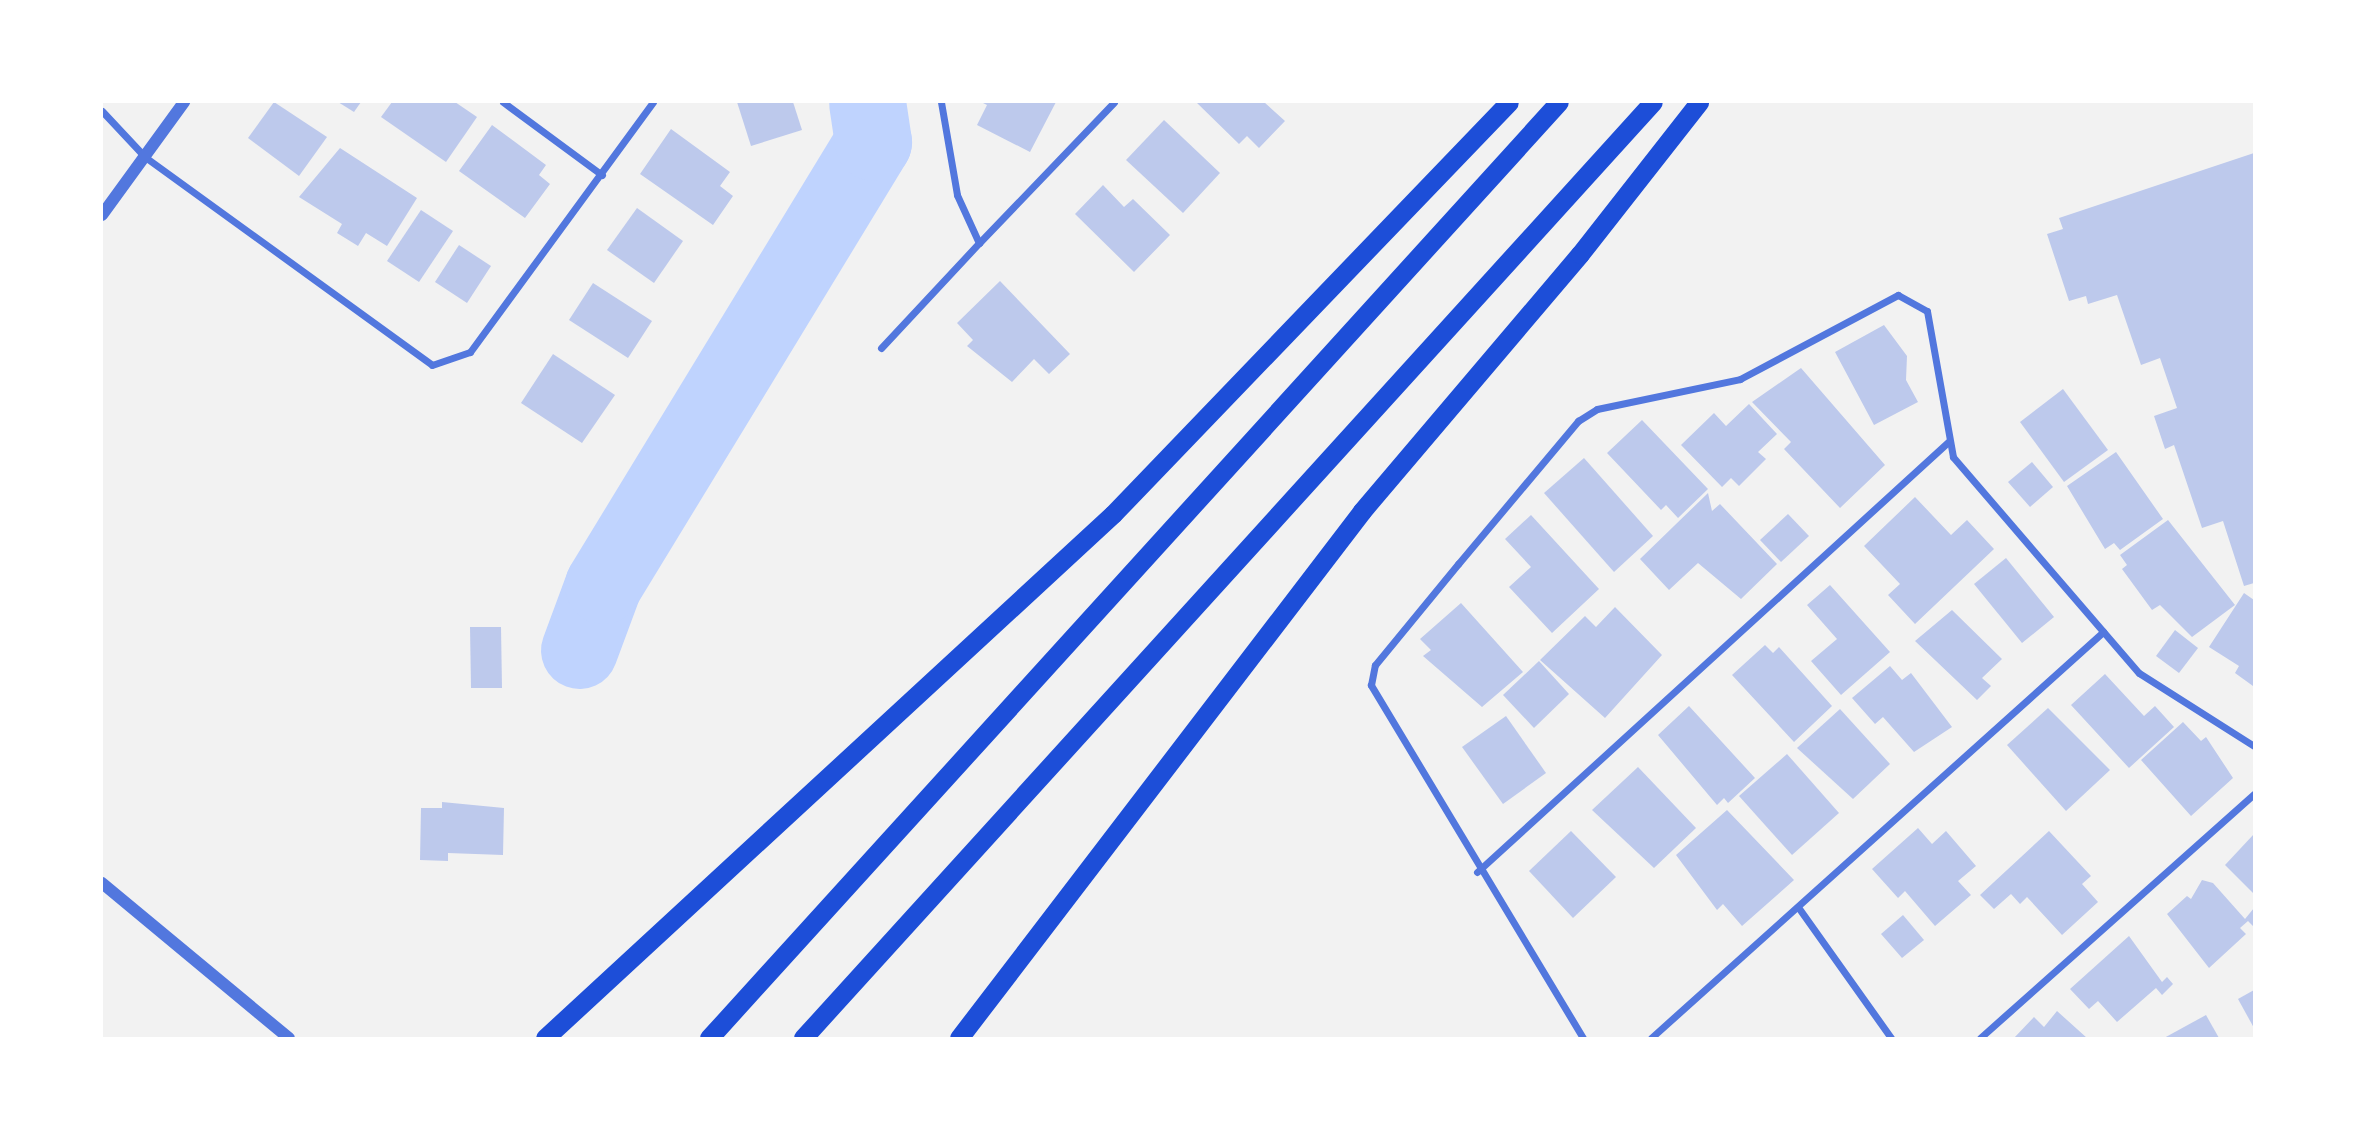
<!DOCTYPE html>
<style>
body{margin:0}
#map{position:relative;width:2356px;height:1140px;overflow:hidden;background:#f2f2f2;font-family:Lato,sans-serif}
div>[style]{position:absolute}
.river>*{height:77px;margin:-38.5px;padding:0 38.5px;transform-origin:38.5px;border-radius:38.5px;background:#bfd3fe}
.building>*{inset:0;background:#bdc9ec}
.minor>*{height:7px;margin:-3.5px;padding:0 3.5px;transform-origin:3.5px;border-radius:3.5px;background:#5277de}
.tertiary>*{height:12px;margin:-6px;padding:0 6px;transform-origin:6px;border-radius:6px;background:#5277de}
.trunk>*{height:19px;margin:-9.5px;padding:0 9.5px;transform-origin:9.5px;border-radius:9.5px;background:#1d4ed8}
span{translate:-50% -50%;white-space:nowrap;text-align:center;line-height:1.15;-webkit-text-stroke:7px #fff;paint-order:stroke}
.frame{position:absolute;inset:0;border:103px solid #fff;pointer-events:none}
</style>
<div id="map">
<div class="river">
<div style="left:579px;top:650px;width:69px;rotate:-69.7deg"></div>
<div style="left:603px;top:585px;width:519px;rotate:-58.64deg"></div>
<div style="left:873px;top:142px;width:40px;rotate:-98.5deg"></div>
</div>
<div class="building">
<div style="clip-path:polygon(274px 102px,327px 137px,299px 176px,248px 138px)"></div>
<div style="clip-path:polygon(338px 102px,361px 102px,354px 112px)"></div>
<div style="clip-path:polygon(392px 102px,455px 102px,477px 117px,446px 162px,381px 117px)"></div>
<div style="clip-path:polygon(737px 102px,793px 102px,802px 130px,751px 146px)"></div>
<div style="clip-path:polygon(981px 102px,1056px 102px,1030px 152px,977px 125px,987px 105px)"></div>
<div style="clip-path:polygon(1196px 102px,1264px 102px,1285px 121px,1259px 148px,1247px 136px,1239px 144px)"></div>
<div style="clip-path:polygon(1164px 120px,1220px 173px,1183px 213px,1126px 160px)"></div>
<div style="clip-path:polygon(492px 125px,546px 165px,539px 175px,550px 184px,525px 218px,459px 171px)"></div>
<div style="clip-path:polygon(671px 129px,730px 172px,720px 186px,733px 196px,713px 225px,640px 174px)"></div>
<div style="clip-path:polygon(340px 148px,417px 198px,387px 246px,366px 233px,358px 246px,337px 233px,342px 224px,299px 197px)"></div>
<div style="clip-path:polygon(2254px 153px,2254px 583px,2244px 586px,2223px 521px,2202px 528px,2174px 445px,2165px 449px,2154px 416px,2177px 408px,2160px 358px,2141px 365px,2117px 295px,2088px 304px,2086px 296px,2069px 301px,2047px 234px,2063px 229px,2059px 218px)"></div>
<div style="clip-path:polygon(1103px 185px,1124px 207px,1133px 199px,1170px 235px,1134px 272px,1075px 214px)"></div>
<div style="clip-path:polygon(637px 208px,683px 241px,654px 283px,607px 250px)"></div>
<div style="clip-path:polygon(421px 210px,453px 231px,419px 282px,387px 261px)"></div>
<div style="clip-path:polygon(459px 245px,491px 266px,467px 303px,435px 282px)"></div>
<div style="clip-path:polygon(1000px 281px,1070px 354px,1049px 374px,1034px 359px,1012px 382px,967px 346px,973px 340px,957px 323px)"></div>
<div style="clip-path:polygon(593px 283px,652px 321px,628px 358px,569px 320px)"></div>
<div style="clip-path:polygon(1884px 325px,1907px 356px,1906px 380px,1918px 402px,1874px 425px,1835px 352px)"></div>
<div style="clip-path:polygon(553px 354px,615px 395px,582px 443px,521px 403px)"></div>
<div style="clip-path:polygon(1801px 368px,1885px 465px,1840px 508px,1784px 449px,1791px 442px,1752px 402px)"></div>
<div style="clip-path:polygon(2063px 389px,2108px 450px,2064px 482px,2020px 422px)"></div>
<div style="clip-path:polygon(1749px 404px,1777px 434px,1758px 452px,1766px 459px,1739px 486px,1731px 478px,1722px 487px,1681px 445px,1714px 413px,1726px 426px)"></div>
<div style="clip-path:polygon(1642px 420px,1708px 489px,1678px 518px,1666px 505px,1661px 510px,1607px 453px)"></div>
<div style="clip-path:polygon(2116px 452px,2163px 519px,2120px 550px,2114px 543px,2105px 549px,2067px 486px)"></div>
<div style="clip-path:polygon(1584px 458px,1653px 536px,1614px 572px,1544px 493px)"></div>
<div style="clip-path:polygon(2032px 462px,2053px 487px,2030px 507px,2008px 482px)"></div>
<div style="clip-path:polygon(1708px 493px,1712px 511px,1720px 504px,1777px 564px,1741px 599px,1698px 563px,1669px 590px,1640px 559px)"></div>
<div style="clip-path:polygon(1915px 497px,1951px 535px,1967px 520px,1994px 549px,1915px 624px,1888px 595px,1900px 584px,1864px 546px)"></div>
<div style="clip-path:polygon(1788px 514px,1809px 536px,1781px 562px,1760px 540px)"></div>
<div style="clip-path:polygon(1531px 515px,1599px 589px,1552px 633px,1509px 587px,1531px 567px,1505px 539px)"></div>
<div style="clip-path:polygon(2168px 520px,2235px 605px,2192px 637px,2160px 605px,2152px 610px,2122px 569px,2127px 565px,2120px 555px)"></div>
<div style="clip-path:polygon(2006px 558px,2054px 617px,2022px 643px,1974px 584px)"></div>
<div style="clip-path:polygon(1830px 585px,1890px 652px,1841px 695px,1811px 661px,1837px 639px,1807px 605px)"></div>
<div style="clip-path:polygon(2244px 593px,2254px 600px,2253px 686px,2235px 673px,2239px 666px,2209px 647px)"></div>
<div style="clip-path:polygon(1461px 603px,1523px 672px,1482px 707px,1423px 656px,1431px 650px,1420px 639px)"></div>
<div style="clip-path:polygon(1615px 607px,1662px 655px,1605px 718px,1540px 660px,1585px 616px,1596px 627px)"></div>
<div style="clip-path:polygon(1952px 610px,2002px 659px,1982px 678px,1991px 686px,1977px 700px,1915px 641px)"></div>
<div style="clip-path:polygon(470px 627px,501px 627px,502px 688px,471px 688px)"></div>
<div style="clip-path:polygon(2175px 630px,2198px 648px,2179px 673px,2156px 656px)"></div>
<div style="clip-path:polygon(1765px 645px,1773px 653px,1779px 647px,1832px 706px,1794px 742px,1732px 675px)"></div>
<div style="clip-path:polygon(1539px 661px,1569px 694px,1534px 728px,1503px 695px)"></div>
<div style="clip-path:polygon(1890px 666px,1902px 680px,1911px 673px,1952px 727px,1914px 752px,1883px 717px,1875px 724px,1852px 698px)"></div>
<div style="clip-path:polygon(2105px 674px,2144px 716px,2155px 706px,2174px 727px,2129px 768px,2071px 705px)"></div>
<div style="clip-path:polygon(1689px 706px,1755px 778px,1728px 803px,1724px 798px,1717px 805px,1658px 735px)"></div>
<div style="clip-path:polygon(2048px 708px,2110px 770px,2066px 811px,2007px 745px)"></div>
<div style="clip-path:polygon(1840px 709px,1890px 764px,1853px 799px,1797px 748px)"></div>
<div style="clip-path:polygon(1506px 716px,1546px 773px,1503px 804px,1462px 747px)"></div>
<div style="clip-path:polygon(2183px 722px,2201px 741px,2206px 737px,2233px 778px,2191px 816px,2141px 760px)"></div>
<div style="clip-path:polygon(1787px 754px,1839px 813px,1792px 855px,1739px 796px)"></div>
<div style="clip-path:polygon(1638px 767px,1696px 828px,1654px 868px,1592px 810px)"></div>
<div style="clip-path:polygon(442px 802px,504px 808px,503px 855px,448px 853px,448px 861px,420px 860px,421px 808px,442px 808px)"></div>
<div style="clip-path:polygon(1727px 810px,1794px 880px,1742px 926px,1723px 904px,1717px 910px,1676px 855px)"></div>
<div style="clip-path:polygon(1918px 828px,1932px 844px,1946px 831px,1976px 866px,1958px 881px,1971px 895px,1935px 926px,1905px 891px,1898px 898px,1872px 869px)"></div>
<div style="clip-path:polygon(1571px 831px,1616px 877px,1573px 918px,1529px 871px)"></div>
<div style="clip-path:polygon(2049px 831px,2091px 876px,2082px 884px,2098px 902px,2062px 935px,2027px 897px,2020px 904px,2011px 894px,1994px 909px,1980px 895px)"></div>
<div style="clip-path:polygon(2254px 834px,2254px 894px,2225px 865px)"></div>
<div style="clip-path:polygon(2202px 880px,2213px 883px,2245px 919px,2254px 908px,2254px 927px,2248px 921px,2240px 928px,2246px 934px,2209px 968px,2167px 914px,2187px 896px,2191px 899px)"></div>
<div style="clip-path:polygon(1903px 915px,1924px 940px,1902px 958px,1881px 934px)"></div>
<div style="clip-path:polygon(2129px 936px,2162px 982px,2167px 977px,2173px 984px,2162px 995px,2156px 988px,2117px 1022px,2098px 1001px,2089px 1009px,2070px 989px)"></div>
<div style="clip-path:polygon(2254px 990px,2254px 1028px,2238px 999px)"></div>
<div style="clip-path:polygon(2057px 1011px,2087px 1038px,2014px 1038px,2034px 1017px,2044px 1027px)"></div>
<div style="clip-path:polygon(2206px 1015px,2219px 1038px,2164px 1038px)"></div>
</div>
<div class="minor">
<div style="left:503px;top:102px;width:123px;rotate:36.4deg"></div>
<div style="left:941px;top:102px;width:94px;rotate:80.2deg"></div>
<div style="left:957px;top:195px;width:53px;rotate:65.4deg"></div>
<div style="left:979px;top:243px;width:195px;rotate:-46.2deg"></div>
<div style="left:102px;top:111px;width:63px;rotate:46.9deg"></div>
<div style="left:145px;top:157px;width:354px;rotate:35.9deg"></div>
<div style="left:432px;top:365px;width:40px;rotate:-18.9deg"></div>
<div style="left:470px;top:352px;width:310px;rotate:-53.8deg"></div>
<div style="left:881px;top:348px;width:144px;rotate:-47deg"></div>
<div style="left:1477px;top:872px;width:638px;rotate:-42.39deg"></div>
<div style="left:1798px;top:907px;width:161px;rotate:54.6deg"></div>
<div style="left:1583px;top:1038px;width:412px;rotate:-121deg"></div>
<div style="left:1371px;top:685px;width:20px;rotate:-79deg"></div>
<div style="left:1375px;top:665px;width:131px;rotate:-50.6deg"></div>
<div style="left:1458px;top:564px;width:187px;rotate:-50deg"></div>
<div style="left:1578px;top:421px;width:22px;rotate:-32deg"></div>
<div style="left:1597px;top:409px;width:146px;rotate:-11.8deg"></div>
<div style="left:1740px;top:379px;width:179px;rotate:-28deg"></div>
<div style="left:1898px;top:295px;width:33px;rotate:29deg"></div>
<div style="left:1927px;top:311px;width:148px;rotate:79.9deg"></div>
<div style="left:1953px;top:457px;width:285px;rotate:49.3deg"></div>
<div style="left:2139px;top:673px;width:136px;rotate:32.4deg"></div>
<div style="left:1651px;top:1038px;width:608px;rotate:-41.93deg"></div>
<div style="left:1980px;top:1038px;width:367px;rotate:-41.7deg"></div>
</div>
<div class="tertiary">
<div style="left:102px;top:215px;width:140px;rotate:-54deg"></div>
<div style="left:102px;top:883px;width:243px;rotate:39.7deg"></div>
</div>
<div class="trunk">
<div style="left:545px;top:1038px;width:773px;rotate:-42.69deg"></div>
<div style="left:1113px;top:514px;width:571px;rotate:-46.13deg"></div>
<div style="left:709px;top:1038px;width:1264px;rotate:-47.76deg"></div>
<div style="left:803px;top:1038px;width:1264px;rotate:-47.76deg"></div>
<div style="left:959px;top:1038px;width:663px;rotate:-52.59deg"></div>
<div style="left:1362px;top:511px;width:337px;rotate:-49.7deg"></div>
<div style="left:1580px;top:254px;width:193px;rotate:-51.9deg"></div>
</div>
<div class="frame"></div>
</div>
